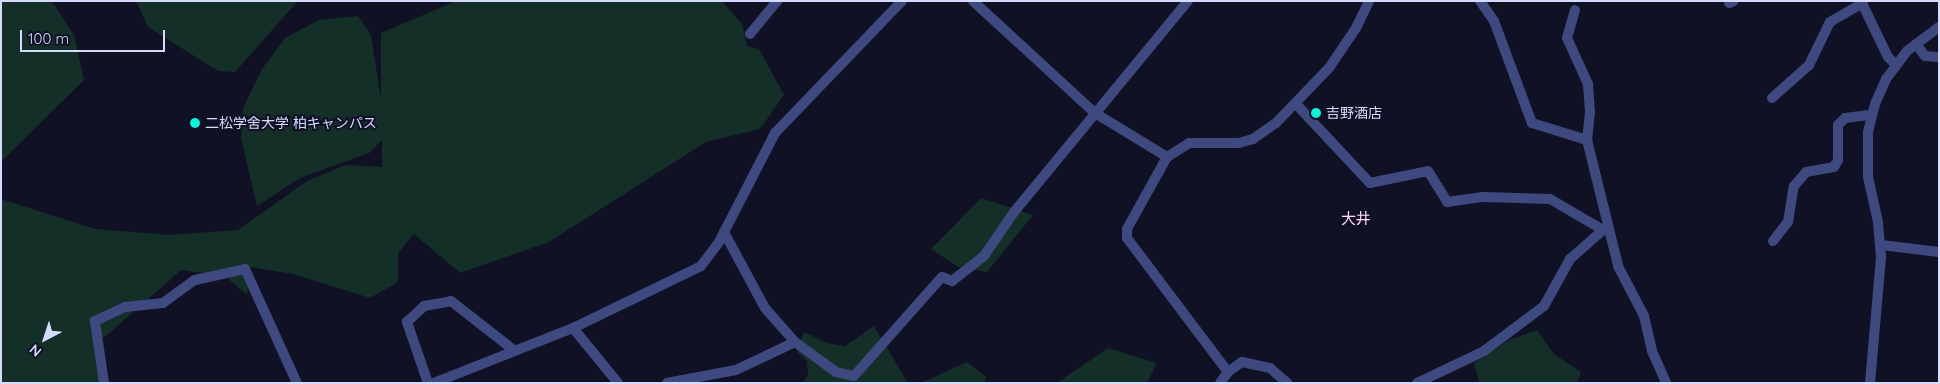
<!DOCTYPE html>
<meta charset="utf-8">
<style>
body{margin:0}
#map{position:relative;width:1940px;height:384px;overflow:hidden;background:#101124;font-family:Quicksand,"Noto Sans JP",sans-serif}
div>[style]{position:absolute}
.green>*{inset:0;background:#142e28}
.minor>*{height:10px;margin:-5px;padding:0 5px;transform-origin:5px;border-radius:5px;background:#3e4980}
.dots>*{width:14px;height:14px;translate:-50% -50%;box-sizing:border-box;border:2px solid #101124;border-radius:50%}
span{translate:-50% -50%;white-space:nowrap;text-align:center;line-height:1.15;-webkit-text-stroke:4px #101124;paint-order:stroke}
.poi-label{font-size:14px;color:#d6dafd}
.left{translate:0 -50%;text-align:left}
.neighbourhood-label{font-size:15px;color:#fdd8f7}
.frame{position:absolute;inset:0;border:2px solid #d6dafd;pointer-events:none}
.north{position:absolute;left:20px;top:314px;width:50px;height:50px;-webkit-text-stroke:4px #101124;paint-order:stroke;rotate:220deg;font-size:14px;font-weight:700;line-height:20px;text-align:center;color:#d6dafd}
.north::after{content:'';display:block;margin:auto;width:18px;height:22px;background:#d6dafd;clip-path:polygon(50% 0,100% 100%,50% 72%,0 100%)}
.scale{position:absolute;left:20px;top:30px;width:145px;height:22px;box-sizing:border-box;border:2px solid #d6dafd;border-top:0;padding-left:6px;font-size:15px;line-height:18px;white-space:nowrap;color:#d6dafd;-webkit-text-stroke:4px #101124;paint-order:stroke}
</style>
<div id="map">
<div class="green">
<div style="clip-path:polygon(1px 1px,48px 1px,54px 4px,74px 35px,84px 80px,1px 162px)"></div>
<div style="clip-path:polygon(136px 1px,298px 1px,235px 72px,218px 71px,148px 27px)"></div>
<div style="clip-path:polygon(456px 1px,722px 1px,742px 24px,747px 46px,759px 49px,784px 95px,760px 129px,706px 142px,549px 242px,460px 273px,414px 234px,398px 253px,398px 282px,370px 298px,293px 274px,250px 267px,247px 295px,225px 276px,181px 270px,98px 343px,99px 383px,1px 383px,1px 199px,95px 229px,169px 235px,238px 230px,307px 181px,346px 165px,382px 167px,382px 140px,369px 153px,300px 178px,257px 206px,241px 138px,243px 108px,262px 69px,285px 38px,319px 20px,358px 16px,371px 35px,381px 99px,381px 33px)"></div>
<div style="clip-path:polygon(981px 198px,1033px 215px,987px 272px,958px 267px,931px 249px)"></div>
<div style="clip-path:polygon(874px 326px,908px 383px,803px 383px,808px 375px,807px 361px,797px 352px,804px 332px,827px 343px,845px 346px)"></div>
<div style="clip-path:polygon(1537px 330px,1554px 354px,1581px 372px,1577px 383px,1479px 383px,1474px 363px,1509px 340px)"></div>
<div style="clip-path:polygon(1108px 348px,1157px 363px,1147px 383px,1057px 383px)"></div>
<div style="clip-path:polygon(967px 362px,986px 377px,984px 383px,921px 383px)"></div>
</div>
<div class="minor">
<div style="left:973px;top:1px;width:166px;rotate:42.6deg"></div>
<div style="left:1095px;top:113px;width:84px;rotate:31.4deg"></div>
<div style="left:1167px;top:157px;width:26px;rotate:-32deg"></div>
<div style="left:1189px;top:143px;width:50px"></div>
<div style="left:1239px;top:143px;width:15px;rotate:-16deg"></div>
<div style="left:1253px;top:139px;width:28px;rotate:-35deg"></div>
<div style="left:1276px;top:123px;width:76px;rotate:-46.1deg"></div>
<div style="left:1329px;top:68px;width:48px;rotate:-56deg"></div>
<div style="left:1356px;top:28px;width:30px;rotate:-64deg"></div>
<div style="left:1480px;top:1px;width:24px;rotate:55deg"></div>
<div style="left:1494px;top:21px;width:109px;rotate:69.6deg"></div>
<div style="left:1532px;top:123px;width:58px;rotate:17.2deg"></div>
<div style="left:1587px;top:140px;width:92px;rotate:76.1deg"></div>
<div style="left:1861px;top:1px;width:62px;rotate:64.3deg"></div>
<div style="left:1888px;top:57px;width:11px;rotate:45deg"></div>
<div style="left:1729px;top:3px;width:5px;rotate:-22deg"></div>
<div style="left:1575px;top:10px;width:29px;rotate:106deg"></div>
<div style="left:1567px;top:38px;width:51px;rotate:65.5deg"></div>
<div style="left:1588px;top:84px;width:28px;rotate:86deg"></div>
<div style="left:1590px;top:112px;width:28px;rotate:96deg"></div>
<div style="left:750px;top:34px;width:43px;rotate:-50.7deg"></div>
<div style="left:1916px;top:44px;width:15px;rotate:53deg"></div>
<div style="left:1925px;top:56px;width:14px;rotate:4deg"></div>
<div style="left:1772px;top:98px;width:50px;rotate:-41.7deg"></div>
<div style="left:1809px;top:65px;width:48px;rotate:-64deg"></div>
<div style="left:1830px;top:22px;width:38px;rotate:-30deg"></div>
<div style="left:1296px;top:104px;width:108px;rotate:46.9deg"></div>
<div style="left:1370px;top:183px;width:59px;rotate:-11.7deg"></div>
<div style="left:1428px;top:171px;width:36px;rotate:58deg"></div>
<div style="left:1447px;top:202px;width:35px;rotate:-8deg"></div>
<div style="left:1482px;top:197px;width:68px;rotate:1.7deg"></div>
<div style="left:1550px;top:199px;width:61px;rotate:30.3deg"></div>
<div style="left:1603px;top:230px;width:6px;rotate:-9deg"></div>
<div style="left:1609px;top:229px;width:38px;rotate:76deg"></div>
<div style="left:1618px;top:266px;width:56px;rotate:62.5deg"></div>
<div style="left:1644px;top:316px;width:36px;rotate:77deg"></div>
<div style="left:1652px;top:351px;width:35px;rotate:66deg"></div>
<div style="left:1167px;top:157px;width:82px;rotate:119.1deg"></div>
<div style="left:1127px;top:229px;width:9px;rotate:90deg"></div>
<div style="left:1127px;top:238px;width:168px;rotate:53deg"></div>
<div style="left:1228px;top:372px;width:14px;rotate:126deg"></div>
<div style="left:724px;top:232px;width:86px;rotate:61.7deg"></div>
<div style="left:765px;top:308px;width:45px;rotate:48.6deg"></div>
<div style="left:1773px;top:241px;width:24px;rotate:-52deg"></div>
<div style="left:1788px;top:222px;width:36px;rotate:-81deg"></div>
<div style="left:1794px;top:186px;width:18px;rotate:-49deg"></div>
<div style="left:1806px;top:172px;width:28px;rotate:-10deg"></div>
<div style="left:1834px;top:167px;width:8px;rotate:-60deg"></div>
<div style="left:1838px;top:160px;width:35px;rotate:-90deg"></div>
<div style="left:1838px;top:125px;width:10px;rotate:-45deg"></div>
<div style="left:1845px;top:118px;width:26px;rotate:-7deg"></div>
<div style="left:1881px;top:245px;width:58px;rotate:6.9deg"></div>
<div style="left:573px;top:328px;width:71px;rotate:50.7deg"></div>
<div style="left:1228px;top:372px;width:17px;rotate:-36deg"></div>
<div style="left:1242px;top:362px;width:29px;rotate:12deg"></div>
<div style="left:1270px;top:368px;width:23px;rotate:41deg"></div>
<div style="left:104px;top:383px;width:63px;rotate:-98.3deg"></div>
<div style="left:95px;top:321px;width:33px;rotate:-25deg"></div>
<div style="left:125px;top:307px;width:38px;rotate:-6deg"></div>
<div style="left:163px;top:303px;width:39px;rotate:-36deg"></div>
<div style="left:195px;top:280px;width:51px;rotate:-12.4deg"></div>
<div style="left:245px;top:269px;width:125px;rotate:65.5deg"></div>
<div style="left:428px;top:383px;width:65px;rotate:-109deg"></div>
<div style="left:407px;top:322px;width:23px;rotate:-43deg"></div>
<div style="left:424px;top:306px;width:27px;rotate:-10deg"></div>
<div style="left:451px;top:301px;width:81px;rotate:38deg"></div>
<div style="left:434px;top:383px;width:149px;rotate:-21.6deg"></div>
<div style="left:573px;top:328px;width:142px;rotate:-25.8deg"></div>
<div style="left:701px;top:266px;width:30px;rotate:-53deg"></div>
<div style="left:719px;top:242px;width:123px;rotate:-62.8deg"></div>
<div style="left:775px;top:133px;width:183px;rotate:-46.1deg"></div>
<div style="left:667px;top:383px;width:70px;rotate:-10.7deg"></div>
<div style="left:736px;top:370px;width:65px;rotate:-25.4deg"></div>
<div style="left:795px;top:342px;width:51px;rotate:36.2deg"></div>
<div style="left:836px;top:372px;width:18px;rotate:13deg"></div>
<div style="left:854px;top:376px;width:132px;rotate:-48.4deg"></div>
<div style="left:942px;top:277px;width:11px;rotate:22deg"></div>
<div style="left:952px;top:281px;width:41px;rotate:-38deg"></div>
<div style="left:984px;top:256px;width:53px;rotate:-55.7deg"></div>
<div style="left:1014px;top:212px;width:273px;rotate:-50.5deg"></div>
<div style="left:1417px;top:383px;width:74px;rotate:-25.5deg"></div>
<div style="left:1484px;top:351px;width:75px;rotate:-36.9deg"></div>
<div style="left:1544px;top:306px;width:54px;rotate:-61deg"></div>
<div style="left:1570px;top:259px;width:44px;rotate:-41.3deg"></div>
<div style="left:1870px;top:383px;width:126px;rotate:-85deg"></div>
<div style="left:1881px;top:257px;width:35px;rotate:-95deg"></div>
<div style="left:1878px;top:222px;width:46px;rotate:-102.5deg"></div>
<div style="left:1868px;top:177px;width:45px;rotate:-90deg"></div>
<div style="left:1868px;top:132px;width:29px;rotate:-76deg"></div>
<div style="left:1875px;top:104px;width:27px;rotate:-66deg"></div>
<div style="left:1886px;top:79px;width:35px;rotate:-53deg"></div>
<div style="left:1907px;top:51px;width:40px;rotate:-37deg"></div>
</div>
<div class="dots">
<div style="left:1316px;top:113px;background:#0ef0d7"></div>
<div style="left:195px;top:123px;background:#0ef0d7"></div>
</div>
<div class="poi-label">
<span class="left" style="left:1326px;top:113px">吉野酒店</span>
<span class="left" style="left:205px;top:123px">二松学舍大学 柏キャンパス</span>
</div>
<div class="neighbourhood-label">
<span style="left:1356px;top:219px">大井</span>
</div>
<div class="frame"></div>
<div class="north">N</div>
<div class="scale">100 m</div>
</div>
